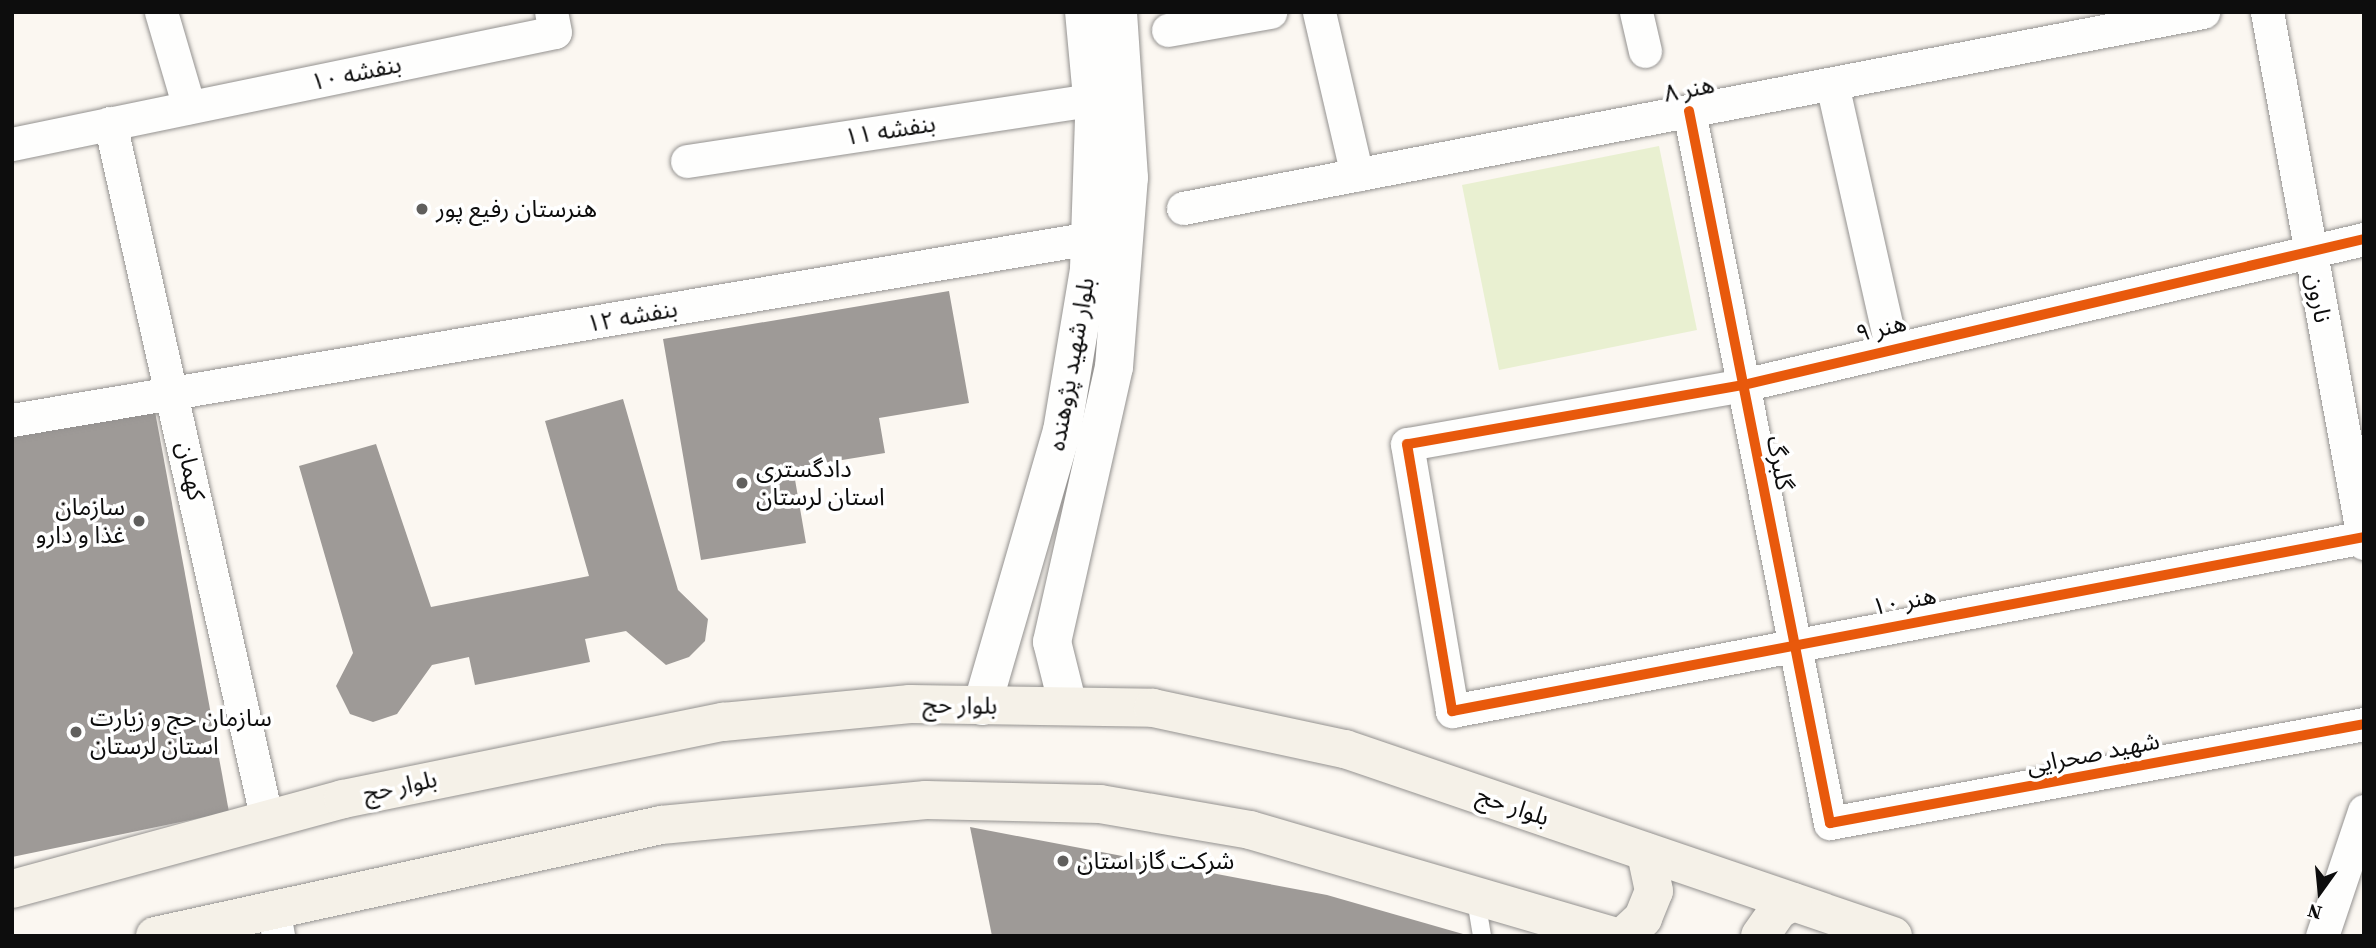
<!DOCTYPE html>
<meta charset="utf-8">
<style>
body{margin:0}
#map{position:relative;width:2376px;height:948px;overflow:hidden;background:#fbf7f1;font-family:"Source Serif 4","Noto Sans Arabic",serif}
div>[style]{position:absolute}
.green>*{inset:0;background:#e9f0d1}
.building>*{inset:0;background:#9e9a97}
.roads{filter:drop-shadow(0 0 2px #949290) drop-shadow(0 0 2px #949290)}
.service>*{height:18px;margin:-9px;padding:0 9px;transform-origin:9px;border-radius:9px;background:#fefefd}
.minor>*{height:33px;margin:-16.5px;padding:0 16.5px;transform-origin:16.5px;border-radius:16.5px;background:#fefefd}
.tertiary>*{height:38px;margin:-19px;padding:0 19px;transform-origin:19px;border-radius:19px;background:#fefefd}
.secondary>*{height:38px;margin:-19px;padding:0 19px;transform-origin:19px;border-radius:19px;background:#f5f1e8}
.cycleway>*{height:10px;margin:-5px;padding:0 5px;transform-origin:5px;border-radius:5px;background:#e8590c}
.dots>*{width:19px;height:19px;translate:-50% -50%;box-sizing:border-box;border:4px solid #fff;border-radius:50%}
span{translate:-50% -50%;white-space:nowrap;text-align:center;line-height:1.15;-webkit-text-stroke:7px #fff;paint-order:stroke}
.street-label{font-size:24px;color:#0d0d0d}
.poi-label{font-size:24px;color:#0d0d0d}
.left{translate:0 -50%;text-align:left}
.right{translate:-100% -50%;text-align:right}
.frame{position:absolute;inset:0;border:14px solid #0d0d0d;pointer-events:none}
.north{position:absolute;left:2285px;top:857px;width:70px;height:70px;-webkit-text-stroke:5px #fff;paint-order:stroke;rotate:195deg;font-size:19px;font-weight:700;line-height:28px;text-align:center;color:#0d0d0d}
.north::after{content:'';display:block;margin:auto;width:24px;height:32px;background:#0d0d0d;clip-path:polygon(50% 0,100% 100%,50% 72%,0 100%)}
</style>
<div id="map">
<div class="green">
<div style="clip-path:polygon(1659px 146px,1697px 330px,1499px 370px,1462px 185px)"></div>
</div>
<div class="building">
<div style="clip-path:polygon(949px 291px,969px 403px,879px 418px,885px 453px,793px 468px,806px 543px,701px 560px,663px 339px)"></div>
<div style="clip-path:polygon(623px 399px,678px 590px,708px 619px,705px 641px,689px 657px,666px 665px,626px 631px,585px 639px,590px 662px,475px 685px,469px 657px,432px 665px,397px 714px,373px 722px,350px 714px,336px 686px,353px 653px,299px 466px,376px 444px,431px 607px,589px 576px,545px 421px)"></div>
<div style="clip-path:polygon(154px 406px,229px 812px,12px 857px,12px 430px)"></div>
<div style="clip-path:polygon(970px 827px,1327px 895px,1470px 936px,992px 936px)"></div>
</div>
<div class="roads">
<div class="service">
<div style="left:1475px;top:894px;width:43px;rotate:80.5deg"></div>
</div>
<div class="minor">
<div style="left:161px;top:12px;width:99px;rotate:73.6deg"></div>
<div style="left:1319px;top:12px;width:167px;rotate:76.9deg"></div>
<div style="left:1636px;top:12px;width:40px;rotate:77deg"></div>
<div style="left:2267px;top:12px;width:540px;rotate:79.65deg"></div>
<div style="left:1168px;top:30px;width:104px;rotate:-10deg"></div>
<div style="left:1832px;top:84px;width:269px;rotate:77.3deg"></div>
<div style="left:1689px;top:111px;width:726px;rotate:78.8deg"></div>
<div style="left:1830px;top:823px;width:543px;rotate:-10.5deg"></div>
<div style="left:110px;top:123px;width:714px;rotate:77.31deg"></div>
<div style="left:12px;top:144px;width:554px;rotate:-11.65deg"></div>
<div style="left:555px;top:32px;width:20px;rotate:-101deg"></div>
<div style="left:687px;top:161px;width:410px;rotate:-8.6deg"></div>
<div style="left:1183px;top:208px;width:1039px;rotate:-10.88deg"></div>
<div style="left:2364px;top:239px;width:638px;rotate:166.77deg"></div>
<div style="left:1743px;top:385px;width:341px;rotate:170deg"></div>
<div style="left:1407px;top:444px;width:271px;rotate:80.4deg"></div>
<div style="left:1452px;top:711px;width:928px;rotate:-10.8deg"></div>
<div style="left:12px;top:420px;width:1093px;rotate:-9.58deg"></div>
<div style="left:273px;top:907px;width:29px;rotate:80deg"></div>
<div style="left:2322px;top:936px;width:132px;rotate:-71.4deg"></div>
</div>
<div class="tertiary">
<div style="left:982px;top:706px;width:286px;rotate:-73.8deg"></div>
<div style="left:1062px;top:431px;width:164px;rotate:-80.5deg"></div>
<div style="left:1089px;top:269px;width:150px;rotate:-88.1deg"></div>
<div style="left:1094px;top:119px;width:107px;rotate:-95.3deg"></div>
<div style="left:1068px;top:706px;width:66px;rotate:-104deg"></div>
<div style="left:1052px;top:642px;width:282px;rotate:-77.3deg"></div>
<div style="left:1114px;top:367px;width:190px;rotate:-85.5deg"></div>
<div style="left:1129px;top:178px;width:166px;rotate:-93.8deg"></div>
</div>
<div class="secondary">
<div style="left:12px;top:889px;width:343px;rotate:-15.2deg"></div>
<div style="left:343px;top:799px;width:388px;rotate:-11.5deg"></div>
<div style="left:723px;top:722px;width:188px;rotate:-5.5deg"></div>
<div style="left:910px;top:704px;width:243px;rotate:0.9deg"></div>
<div style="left:1153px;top:708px;width:196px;rotate:12.1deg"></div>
<div style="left:1345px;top:749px;width:579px;rotate:18.84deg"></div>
<div style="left:155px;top:936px;width:518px;rotate:-12.37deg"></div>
<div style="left:661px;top:825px;width:266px;rotate:-5.4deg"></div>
<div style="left:926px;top:800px;width:174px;rotate:1.3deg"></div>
<div style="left:1100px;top:804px;width:152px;rotate:9.8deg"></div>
<div style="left:1250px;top:830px;width:377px;rotate:16.3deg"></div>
<div style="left:1624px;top:936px;width:26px;rotate:-43deg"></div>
<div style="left:1643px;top:918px;width:29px;rotate:-68deg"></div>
<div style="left:1654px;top:891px;width:40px;rotate:-102deg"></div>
<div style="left:1760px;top:936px;width:32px;rotate:-55deg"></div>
<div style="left:1778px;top:910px;width:17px;rotate:-28deg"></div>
</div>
</div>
<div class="cycleway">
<div style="left:1689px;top:111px;width:726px;rotate:78.8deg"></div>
<div style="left:1830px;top:823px;width:543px;rotate:-10.5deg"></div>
<div style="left:2364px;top:239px;width:638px;rotate:166.77deg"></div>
<div style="left:1743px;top:385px;width:341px;rotate:170deg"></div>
<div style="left:1407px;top:444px;width:271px;rotate:80.4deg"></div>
<div style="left:1452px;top:711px;width:928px;rotate:-10.8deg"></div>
</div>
<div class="dots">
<div style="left:422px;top:209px;background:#605f5d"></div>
<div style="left:742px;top:483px;background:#605f5d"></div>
<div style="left:139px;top:521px;background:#605f5d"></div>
<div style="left:76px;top:732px;background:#605f5d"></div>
<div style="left:1063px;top:861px;background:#605f5d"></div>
</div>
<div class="street-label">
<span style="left:356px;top:73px;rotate:-12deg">بنفشه ۱۰</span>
<span style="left:1689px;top:89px;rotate:-11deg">هنر ۸</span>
<span style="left:890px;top:130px;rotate:-9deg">بنفشه ۱۱</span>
<span style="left:2319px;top:298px;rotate:80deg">نارون</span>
<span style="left:632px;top:316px;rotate:-10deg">بنفشه ۱۲</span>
<span style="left:1881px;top:328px;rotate:-14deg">هنر ۹</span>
<span style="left:1071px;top:364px;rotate:-80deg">بلوار شهید پژوهنده</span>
<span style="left:1780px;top:463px;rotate:79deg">گلبرگ</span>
<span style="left:191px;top:471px;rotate:78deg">کهمان</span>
<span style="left:1904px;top:601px;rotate:-11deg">هنر ۱۰</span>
<span style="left:960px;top:705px;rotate:1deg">بلوار حج</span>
<span style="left:2093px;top:753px;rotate:-11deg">شهید صحرایی</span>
<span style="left:400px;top:786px;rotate:-12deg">بلوار حج</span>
<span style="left:1513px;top:806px;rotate:19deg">بلوار حج</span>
</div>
<div class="poi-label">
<span class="left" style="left:436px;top:209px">هنرستان رفیع پور</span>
<span class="left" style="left:756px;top:483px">دادگستری<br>استان لرستان</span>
<span class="right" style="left:125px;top:521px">سازمان<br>غذا و دارو</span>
<span class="left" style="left:90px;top:732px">سازمان حج و زیارت<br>استان لرستان</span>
<span class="left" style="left:1077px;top:861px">شرکت گاز استان</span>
</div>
<div class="frame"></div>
<div class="north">N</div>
</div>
